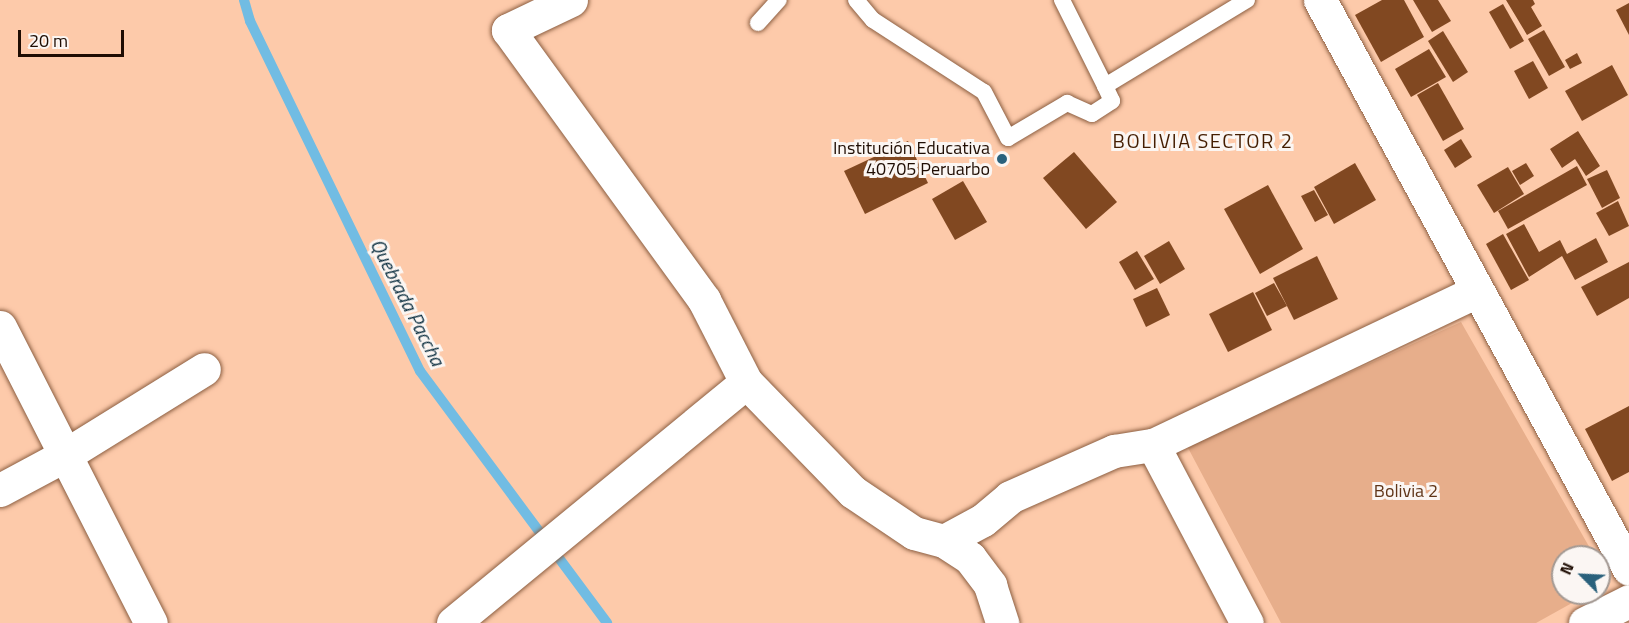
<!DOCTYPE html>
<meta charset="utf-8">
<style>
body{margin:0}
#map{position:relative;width:1629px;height:623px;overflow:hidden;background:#fdcaaa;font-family:"Titillium Web",sans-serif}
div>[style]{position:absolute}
.green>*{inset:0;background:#e7ae8b}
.stream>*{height:10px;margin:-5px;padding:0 5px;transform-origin:5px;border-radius:5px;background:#71bce3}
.building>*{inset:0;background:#814821}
.roads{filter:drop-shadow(0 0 2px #8c5f42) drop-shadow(0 0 2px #8c5f42)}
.lane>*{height:16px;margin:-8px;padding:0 8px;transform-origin:8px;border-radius:8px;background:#fff}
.street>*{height:33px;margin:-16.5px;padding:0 16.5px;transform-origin:16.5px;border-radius:16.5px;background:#fff}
.dots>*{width:16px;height:16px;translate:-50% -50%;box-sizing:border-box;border:3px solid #fbf6f3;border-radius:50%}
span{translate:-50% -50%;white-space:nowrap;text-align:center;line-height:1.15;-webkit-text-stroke:6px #fbf6f3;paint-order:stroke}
.poi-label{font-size:18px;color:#1f0d03}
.right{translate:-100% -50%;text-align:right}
.park-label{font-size:18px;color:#603518}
.neighbourhood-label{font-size:20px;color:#441d00;letter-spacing:1.5px}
.water-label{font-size:20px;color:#0b2e3f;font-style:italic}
.north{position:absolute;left:1551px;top:545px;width:60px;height:60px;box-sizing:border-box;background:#fbf6f3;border:2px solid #a39993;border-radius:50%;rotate:294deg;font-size:16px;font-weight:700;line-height:24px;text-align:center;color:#1f0d03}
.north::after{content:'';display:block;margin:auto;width:21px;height:27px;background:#2a617c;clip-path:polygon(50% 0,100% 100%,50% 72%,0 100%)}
.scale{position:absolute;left:18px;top:30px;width:106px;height:27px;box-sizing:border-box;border:3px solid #1f0d03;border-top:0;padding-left:8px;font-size:18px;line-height:21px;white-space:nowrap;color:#1f0d03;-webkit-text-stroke:4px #fbf6f3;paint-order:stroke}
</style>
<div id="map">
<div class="green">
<div style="clip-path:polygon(1461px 322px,1595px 557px,1563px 557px,1563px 593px,1590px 593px,1536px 623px,1281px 623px,1187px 446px)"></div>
</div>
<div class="stream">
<div style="left:244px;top:0;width:22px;rotate:74deg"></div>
<div style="left:250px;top:21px;width:389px;rotate:64.1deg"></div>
<div style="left:420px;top:371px;width:314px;rotate:53.4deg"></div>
</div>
<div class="building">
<div style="clip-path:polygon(1382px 0,1404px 0,1424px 37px,1381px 62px,1355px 15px)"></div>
<div style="clip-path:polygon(1413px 0,1438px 0,1451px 21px,1432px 32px)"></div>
<div style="clip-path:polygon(1506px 0,1533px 0,1535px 4px,1531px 7px,1542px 26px,1527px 35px)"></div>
<div style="clip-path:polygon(1629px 3px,1629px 35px,1616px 10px)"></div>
<div style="clip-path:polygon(1503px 4px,1524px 41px,1510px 49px,1489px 12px)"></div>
<div style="clip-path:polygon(1544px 30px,1565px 67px,1549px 76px,1528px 39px)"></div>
<div style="clip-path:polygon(1443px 31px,1468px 72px,1453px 82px,1428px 41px)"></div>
<div style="clip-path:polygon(1429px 49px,1446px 77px,1411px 97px,1395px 69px)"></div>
<div style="clip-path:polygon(1577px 53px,1582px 63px,1570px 69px,1565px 60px)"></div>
<div style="clip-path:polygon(1533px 61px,1548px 88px,1529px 99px,1514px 71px)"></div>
<div style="clip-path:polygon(1612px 65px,1628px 95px,1582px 121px,1565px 91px)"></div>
<div style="clip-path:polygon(1438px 83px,1464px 129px,1443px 141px,1417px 95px)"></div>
<div style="clip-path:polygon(1578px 131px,1600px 166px,1586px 176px,1575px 159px,1562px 168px,1550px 149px)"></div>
<div style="clip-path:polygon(1461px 139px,1472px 157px,1455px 168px,1444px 150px)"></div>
<div style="clip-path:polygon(908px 141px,928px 183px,865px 214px,844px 171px)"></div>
<div style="clip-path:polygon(1074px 152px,1117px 202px,1086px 229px,1043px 178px)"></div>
<div style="clip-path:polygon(1355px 163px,1376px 200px,1334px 224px,1314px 187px)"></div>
<div style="clip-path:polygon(1526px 163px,1534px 176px,1520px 185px,1512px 171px)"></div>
<div style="clip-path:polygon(1577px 166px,1587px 185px,1508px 229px,1498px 211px)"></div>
<div style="clip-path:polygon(1508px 167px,1524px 194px,1494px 213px,1477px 185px)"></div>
<div style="clip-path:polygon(1607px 170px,1620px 198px,1602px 208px,1587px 179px)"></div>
<div style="clip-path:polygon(963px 181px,987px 222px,955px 240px,932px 199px)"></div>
<div style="clip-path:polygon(1268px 185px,1303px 249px,1260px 274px,1224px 209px)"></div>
<div style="clip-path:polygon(1314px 190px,1328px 215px,1315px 222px,1301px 196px)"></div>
<div style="clip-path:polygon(1618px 201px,1629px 226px,1609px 236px,1596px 213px)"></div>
<div style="clip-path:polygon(1524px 224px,1539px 252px,1560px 240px,1567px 254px,1596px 238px,1608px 262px,1575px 280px,1562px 256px,1529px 277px,1506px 234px)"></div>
<div style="clip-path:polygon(1503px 234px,1529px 280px,1511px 290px,1486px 244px)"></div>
<div style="clip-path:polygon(1169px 241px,1185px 269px,1160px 284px,1144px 256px)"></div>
<div style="clip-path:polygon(1137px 251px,1154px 279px,1135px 290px,1119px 262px)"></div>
<div style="clip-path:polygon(1317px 256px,1338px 299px,1294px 320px,1273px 278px)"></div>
<div style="clip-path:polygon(1629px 262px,1629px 298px,1597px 316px,1581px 287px)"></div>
<div style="clip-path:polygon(1274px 283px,1287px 306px,1267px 316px,1255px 293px)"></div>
<div style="clip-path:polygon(1157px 288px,1170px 315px,1146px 327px,1133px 299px)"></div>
<div style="clip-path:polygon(1253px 292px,1272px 330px,1228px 352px,1209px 314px)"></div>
<div style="clip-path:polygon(1629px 406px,1629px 472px,1612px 481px,1585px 429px)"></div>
</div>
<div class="roads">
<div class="lane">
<div style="left:856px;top:0;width:26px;rotate:50deg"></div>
<div style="left:873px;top:20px;width:132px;rotate:33deg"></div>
<div style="left:984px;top:92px;width:52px;rotate:62.4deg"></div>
<div style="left:1008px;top:138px;width:69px;rotate:-30.7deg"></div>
<div style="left:1067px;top:103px;width:27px;rotate:24deg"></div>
<div style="left:1092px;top:114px;width:24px;rotate:-33deg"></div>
<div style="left:1112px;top:101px;width:17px;rotate:-115deg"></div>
<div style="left:1105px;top:86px;width:166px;rotate:-31.2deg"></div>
<div style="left:1062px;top:0;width:96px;rotate:63.4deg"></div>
<div style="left:758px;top:23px;width:31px;rotate:-48deg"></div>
</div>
<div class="street">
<div style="left:571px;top:0;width:70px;rotate:154.5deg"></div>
<div style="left:508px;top:30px;width:334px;rotate:54deg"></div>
<div style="left:704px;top:300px;width:92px;rotate:62.9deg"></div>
<div style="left:746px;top:382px;width:153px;rotate:45.8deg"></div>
<div style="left:853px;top:492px;width:73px;rotate:33.9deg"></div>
<div style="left:914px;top:533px;width:31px;rotate:15deg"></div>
<div style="left:944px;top:541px;width:44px;rotate:-28.3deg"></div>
<div style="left:983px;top:520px;width:35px;rotate:-40deg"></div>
<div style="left:1010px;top:497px;width:114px;rotate:-23.9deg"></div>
<div style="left:1114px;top:451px;width:39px;rotate:-9deg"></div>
<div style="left:1153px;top:445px;width:359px;rotate:-25.4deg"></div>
<div style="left:1320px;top:0;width:647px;rotate:61.5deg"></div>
<div style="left:0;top:327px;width:332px;rotate:63deg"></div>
<div style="left:1153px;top:445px;width:201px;rotate:62.2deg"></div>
<div style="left:0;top:490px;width:76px;rotate:-28.2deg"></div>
<div style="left:67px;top:454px;width:161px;rotate:-31.8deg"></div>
<div style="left:944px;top:541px;width:31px;rotate:33deg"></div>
<div style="left:970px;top:558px;width:34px;rotate:53deg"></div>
<div style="left:990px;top:585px;width:40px;rotate:72deg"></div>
<div style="left:453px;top:623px;width:379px;rotate:-39.4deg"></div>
<div style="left:1585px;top:623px;width:49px;rotate:-26.6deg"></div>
</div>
</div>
<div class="dots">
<div style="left:1002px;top:159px;background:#2a617c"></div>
</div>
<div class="poi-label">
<span class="right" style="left:990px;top:159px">Institución Educativa<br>40705 Peruarbo</span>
</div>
<div class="park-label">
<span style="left:1406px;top:491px">Bolivia 2</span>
</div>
<div class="neighbourhood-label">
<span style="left:1203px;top:140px">BOLIVIA SECTOR 2</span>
</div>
<div class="water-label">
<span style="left:408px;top:302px;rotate:63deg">Quebrada Paccha</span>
</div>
<div class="north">N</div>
<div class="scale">20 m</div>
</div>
